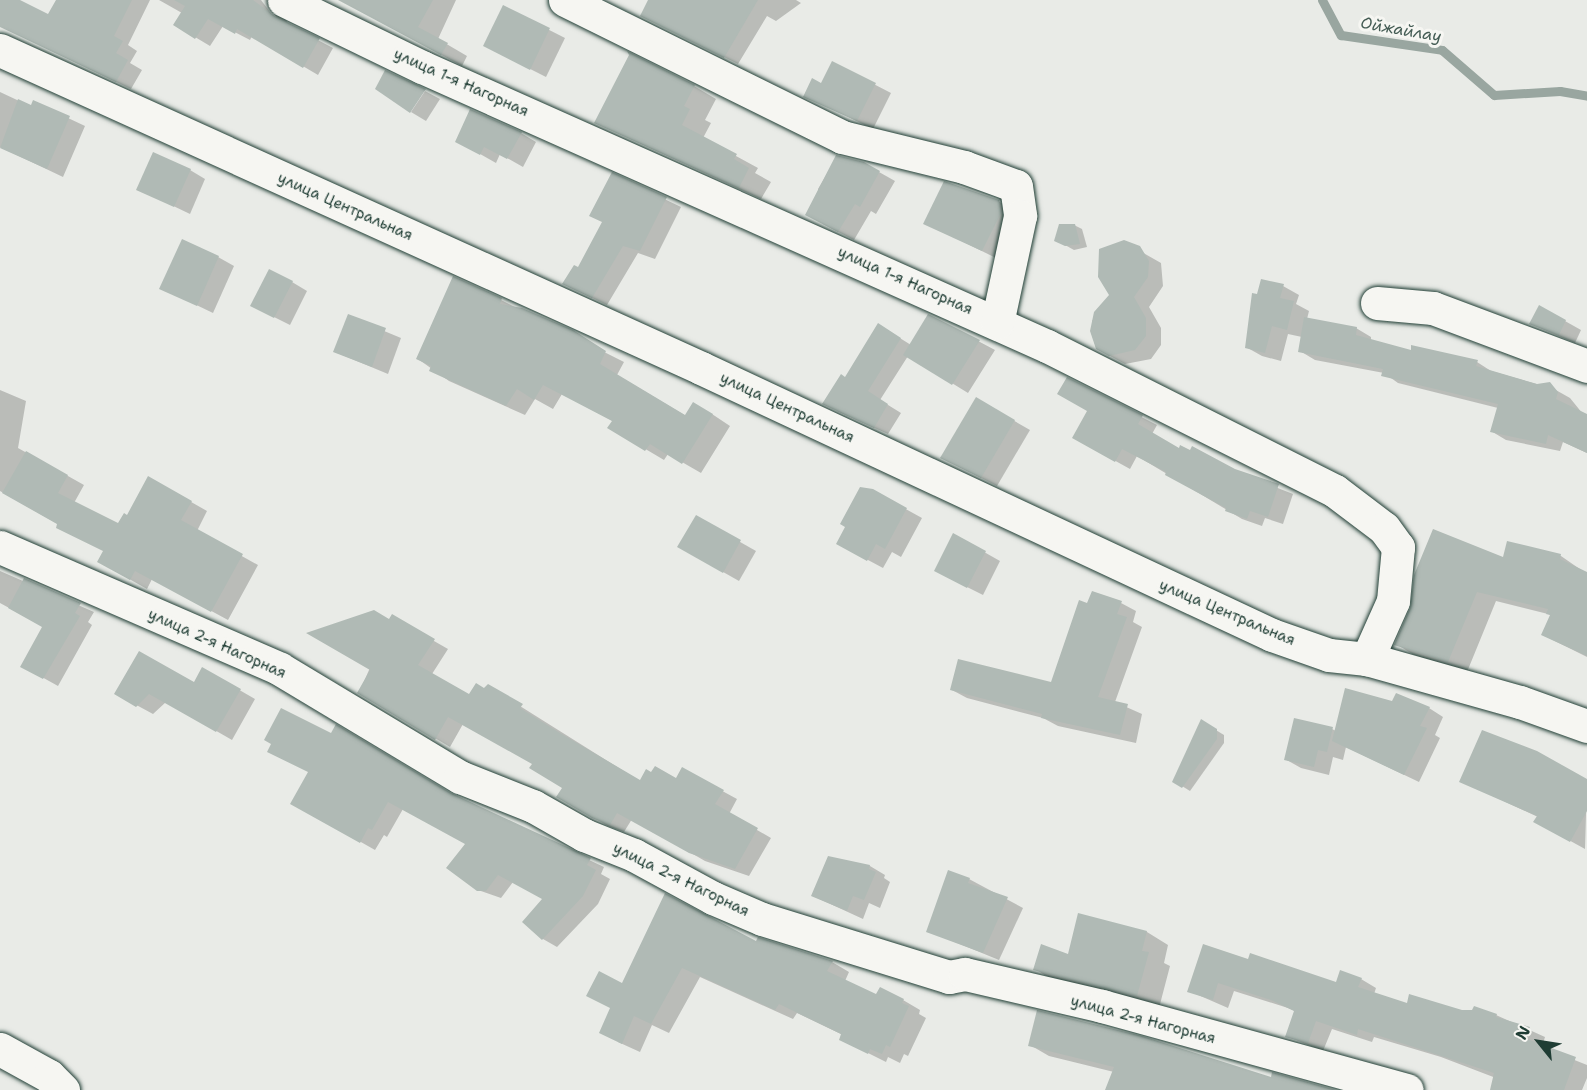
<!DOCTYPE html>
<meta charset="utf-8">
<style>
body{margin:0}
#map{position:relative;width:1587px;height:1090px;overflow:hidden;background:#e9ebe7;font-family:"Shantell Sans",sans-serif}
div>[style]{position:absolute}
.shadow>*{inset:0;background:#0003}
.stream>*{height:9px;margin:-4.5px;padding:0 4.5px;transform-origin:4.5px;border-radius:4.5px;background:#99a6a0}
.building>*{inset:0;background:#b0bab5}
.roads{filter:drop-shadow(0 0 2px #1f3d34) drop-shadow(0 0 2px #1f3d34)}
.minor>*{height:33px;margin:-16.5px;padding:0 16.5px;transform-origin:16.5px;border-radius:16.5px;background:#f6f6f2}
span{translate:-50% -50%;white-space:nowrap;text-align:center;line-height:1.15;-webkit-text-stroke:6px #f6f6f2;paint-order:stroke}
.street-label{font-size:15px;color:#1f3d34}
.water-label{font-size:16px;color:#445c54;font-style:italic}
.north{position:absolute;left:1509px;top:1012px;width:60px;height:60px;-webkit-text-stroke:4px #f6f6f2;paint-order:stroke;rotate:300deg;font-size:16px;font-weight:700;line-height:24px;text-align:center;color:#1f3d34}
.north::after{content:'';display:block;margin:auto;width:21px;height:27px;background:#1f3d34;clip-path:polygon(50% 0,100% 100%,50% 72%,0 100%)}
</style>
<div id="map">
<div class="shadow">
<div style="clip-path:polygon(14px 0,48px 16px,58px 0,150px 0,128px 45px,137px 51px,130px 63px,142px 70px,131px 89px,0 26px,0 8px)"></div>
<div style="clip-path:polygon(159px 0,261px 0,279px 24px,270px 5px,280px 11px,289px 25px,333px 48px,318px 75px,252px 36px,250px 40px,223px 26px,210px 46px,175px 25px,182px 13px)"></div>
<div style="clip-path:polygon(352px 0,456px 0,438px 39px,467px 56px,462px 66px,370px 16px)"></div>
<div style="clip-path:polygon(649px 0,796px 0,801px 3px,776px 21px,767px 16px,738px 64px,656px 23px)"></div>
<div style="clip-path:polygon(504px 7px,565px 38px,546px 77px,485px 46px)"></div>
<div style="clip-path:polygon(833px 63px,891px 93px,873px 129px,805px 96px,822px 85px)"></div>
<div style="clip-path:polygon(694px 86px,716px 99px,705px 120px,711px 123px,703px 138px,758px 168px,755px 173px,771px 182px,761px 199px,596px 123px)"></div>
<div style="clip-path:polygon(425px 91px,440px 99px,426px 121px,411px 112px)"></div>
<div style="clip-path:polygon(0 92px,32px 107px,34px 102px,85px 126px,63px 177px,0 147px)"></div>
<div style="clip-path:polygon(521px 133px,536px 142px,523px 167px,500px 154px,496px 163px,473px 150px)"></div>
<div style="clip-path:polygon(837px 157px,863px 163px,895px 181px,876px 214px,871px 211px,854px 240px,823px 224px,818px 189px)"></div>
<div style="clip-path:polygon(190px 170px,205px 179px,190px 214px,138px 189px)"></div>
<div style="clip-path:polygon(612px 174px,681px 207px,655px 259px,638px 253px,607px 305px,564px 284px,578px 269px,604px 222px)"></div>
<div style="clip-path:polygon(998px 201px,1014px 210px,998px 259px,925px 223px)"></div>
<div style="clip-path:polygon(1074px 225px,1082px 229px,1087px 247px,1074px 250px,1056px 240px,1060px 226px)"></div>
<div style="clip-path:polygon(1124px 242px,1161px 263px,1163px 286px,1149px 307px,1161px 328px,1161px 345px,1151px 359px,1125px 364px,1097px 349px,1092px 321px,1111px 295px)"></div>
<div style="clip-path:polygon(218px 257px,234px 266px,213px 313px,161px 288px)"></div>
<div style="clip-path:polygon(292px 282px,307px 291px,290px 325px,268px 314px)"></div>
<div style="clip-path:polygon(1283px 286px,1299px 295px,1296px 304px,1309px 311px,1307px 319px,1356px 328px,1371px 337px,1371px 341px,1412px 352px,1477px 362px,1491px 371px,1554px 389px,1570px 398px,1587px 419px,1587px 453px,1563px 442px,1560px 451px,1506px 440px,1491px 431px,1498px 408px,1398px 383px,1384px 373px,1315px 360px,1300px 351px,1302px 337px,1288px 334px,1281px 361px,1262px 356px,1246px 347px,1259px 296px)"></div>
<div style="clip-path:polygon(501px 300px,624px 362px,617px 375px,686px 416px,712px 414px,730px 426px,701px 473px,668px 454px,664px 460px,610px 428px,613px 421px,562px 394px,553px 409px,535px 399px,525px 415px,449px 381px,418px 359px)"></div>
<div style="clip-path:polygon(1540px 307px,1581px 330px,1575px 343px,1531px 324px)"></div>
<div style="clip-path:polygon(929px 315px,995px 350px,968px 393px,908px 356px,880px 400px,901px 413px,888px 434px,837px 411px,846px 379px,879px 325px,911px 345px)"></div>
<div style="clip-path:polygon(348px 316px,401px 338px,388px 374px,335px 352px)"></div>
<div style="clip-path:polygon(1068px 379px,1157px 425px,1152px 434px,1179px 450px,1293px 494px,1283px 524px,1265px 518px,1262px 526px,1242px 519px,1137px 456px,1130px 469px,1074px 438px,1089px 411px)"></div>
<div style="clip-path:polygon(0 390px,26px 401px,18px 448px,84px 485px,74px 503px,119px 525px,128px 517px,149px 478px,207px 511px,197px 531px,258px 565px,228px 620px,152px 579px,147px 589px,115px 571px,105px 551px,0 491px)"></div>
<div style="clip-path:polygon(976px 399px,1030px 430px,997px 486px,958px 466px)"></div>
<div style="clip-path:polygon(873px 491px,922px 518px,901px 557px,892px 552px,883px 568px,853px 552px)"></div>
<div style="clip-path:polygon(696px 517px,756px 551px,739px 581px,679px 547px)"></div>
<div style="clip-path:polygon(954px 535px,1000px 561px,983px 595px,951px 579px)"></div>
<div style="clip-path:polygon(1508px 543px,1561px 556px,1587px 574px,1587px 657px,1543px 635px,1552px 615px,1496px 601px,1467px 672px,1414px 655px,1396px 644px,1504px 559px)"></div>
<div style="clip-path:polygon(0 571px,94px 612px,88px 622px,92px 625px,58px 686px,22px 666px,44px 627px,0 603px)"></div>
<div style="clip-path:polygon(1121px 603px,1136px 611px,1133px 622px,1142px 627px,1115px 702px,1142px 714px,1136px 743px,1058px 726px,1043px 718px,967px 698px,952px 690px,1052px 684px,1088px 605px)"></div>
<div style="clip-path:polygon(392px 617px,448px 649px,432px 674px,470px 696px,488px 686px,641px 782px,677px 780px,682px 769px,737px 799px,729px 814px,771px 838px,749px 876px,705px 861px,632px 819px,624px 832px,608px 826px,558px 797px,564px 787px,534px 764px,463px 724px,450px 747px,359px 693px)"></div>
<div style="clip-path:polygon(203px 669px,255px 699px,232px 740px,166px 702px,153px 714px,116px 694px,194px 684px)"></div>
<div style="clip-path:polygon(1393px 703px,1429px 708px,1443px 717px,1435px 735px,1440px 738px,1419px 782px,1346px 747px,1343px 760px,1333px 757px,1329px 775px,1301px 768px,1285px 759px,1332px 729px,1336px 731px)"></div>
<div style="clip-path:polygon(1201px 721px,1224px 735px,1224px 743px,1190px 791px,1174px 781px)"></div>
<div style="clip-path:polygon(1461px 781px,1587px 781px,1585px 849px,1536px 822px,1538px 817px)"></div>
<div style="clip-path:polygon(452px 796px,604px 867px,601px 874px,610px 879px,598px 904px,557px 947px,543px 939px,544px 899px,513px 882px,501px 898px,478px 890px,467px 844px,403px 809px,387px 837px,384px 835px,375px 850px,292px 803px)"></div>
<div style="clip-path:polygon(829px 858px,870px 866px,885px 875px,884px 878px,890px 882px,880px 908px,869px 903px,863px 919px,813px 896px)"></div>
<div style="clip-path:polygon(969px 879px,1023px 908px,999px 960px,928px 931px)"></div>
<div style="clip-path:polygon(1079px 915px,1147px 932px,1168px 945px,1164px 963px,1170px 966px,1159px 1008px,1056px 982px,1035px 969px,1069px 956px)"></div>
<div style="clip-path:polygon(756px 943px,832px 962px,849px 972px,845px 981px,877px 996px,903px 1000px,920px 1010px,919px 1014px,926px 1018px,908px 1056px,904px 1054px,900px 1063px,888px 1057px,886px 1062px,840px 1039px,843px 1035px,797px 1013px,793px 1019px,700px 977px,669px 1033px,652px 1025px,640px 1052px,618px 1042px,623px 985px)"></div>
<div style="clip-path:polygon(1249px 961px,1337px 983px,1361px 979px,1376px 988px,1374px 994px,1408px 1005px,1496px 1015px,1545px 1037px,1542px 1047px,1587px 1065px,1587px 1078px,1582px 1090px,1527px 1090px,1441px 1057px,1374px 1037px,1372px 1042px,1332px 1029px,1323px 1051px,1286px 1036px,1295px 1011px,1288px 1008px,1234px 991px,1228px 1008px,1189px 991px)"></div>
<div style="clip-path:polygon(1030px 1045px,1272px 1078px,1331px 1090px,1109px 1090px,1114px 1072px,1049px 1056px)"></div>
</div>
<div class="stream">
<div style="left:1322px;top:0;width:40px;rotate:62deg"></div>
<div style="left:1341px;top:35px;width:102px;rotate:8.4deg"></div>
<div style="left:1442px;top:50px;width:69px;rotate:40.9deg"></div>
<div style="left:1494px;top:95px;width:66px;rotate:-3.5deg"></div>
<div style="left:1560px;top:91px;width:27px;rotate:10deg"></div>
</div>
<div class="building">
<div style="clip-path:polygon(0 0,20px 0,48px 14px,56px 0,132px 0,114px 36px,123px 41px,116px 53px,128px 60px,116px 82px,0 27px)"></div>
<div style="clip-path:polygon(174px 0,253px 0,276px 17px,320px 38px,303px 68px,237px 29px,235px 34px,208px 19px,195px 39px,173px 25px,185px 6px)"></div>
<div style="clip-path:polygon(338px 0,433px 0,418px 27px,448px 43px,441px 55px)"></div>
<div style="clip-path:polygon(648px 0,758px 0,724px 58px,640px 16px)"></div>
<div style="clip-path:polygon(503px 5px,550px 28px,530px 70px,483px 46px)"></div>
<div style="clip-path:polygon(627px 51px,695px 85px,684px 106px,690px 109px,682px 125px,737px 154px,734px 159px,749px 168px,739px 188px,594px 123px,629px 55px)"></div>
<div style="clip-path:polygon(832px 61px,876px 83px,857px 121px,803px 97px,812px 78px,821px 83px)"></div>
<div style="clip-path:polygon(385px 70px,426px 89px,410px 113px,375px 89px)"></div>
<div style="clip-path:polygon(18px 99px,31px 105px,33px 100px,70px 116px,47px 169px,0 148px)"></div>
<div style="clip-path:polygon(470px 109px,522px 132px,507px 159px,484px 147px,480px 155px,455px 142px)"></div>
<div style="clip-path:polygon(153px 152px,191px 169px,174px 207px,136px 190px)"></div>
<div style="clip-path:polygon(836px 155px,864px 162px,880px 171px,860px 207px,855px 204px,838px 232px,805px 215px)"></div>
<div style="clip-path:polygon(612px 172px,667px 197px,640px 251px,623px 246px,592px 298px,562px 284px,574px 265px,578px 267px,602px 222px,589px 216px)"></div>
<div style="clip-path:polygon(944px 181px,999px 200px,1001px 213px,982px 251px,923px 224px)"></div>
<div style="clip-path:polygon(1059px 224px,1075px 224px,1080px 244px,1065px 246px,1054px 241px)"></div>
<div style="clip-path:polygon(182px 239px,219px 256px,197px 306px,159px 289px)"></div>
<div style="clip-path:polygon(1124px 240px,1140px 246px,1149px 261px,1148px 277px,1134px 297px,1146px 318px,1146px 336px,1135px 350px,1109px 356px,1096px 349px,1090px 331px,1094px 312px,1109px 295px,1098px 277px,1099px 249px)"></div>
<div style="clip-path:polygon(269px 269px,293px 281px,274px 318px,250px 306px)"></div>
<div style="clip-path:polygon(453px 276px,502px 298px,500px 304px,522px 308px,573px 330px,606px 351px,600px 364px,685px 415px,693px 402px,713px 414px,682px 464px,650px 444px,645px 451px,607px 428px,612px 421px,543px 385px,534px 400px,517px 389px,506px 406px,429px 371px,431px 366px,416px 359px)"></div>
<div style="clip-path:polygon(1261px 279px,1284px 284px,1280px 298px,1294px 301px,1287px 330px,1272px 326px,1265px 353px,1245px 348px,1252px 293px,1257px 294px)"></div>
<div style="clip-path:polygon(1539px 305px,1566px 320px,1559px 335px,1529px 324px)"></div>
<div style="clip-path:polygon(348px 314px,386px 328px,372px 367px,333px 352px)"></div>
<div style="clip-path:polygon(928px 314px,980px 340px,952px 385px,903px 355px)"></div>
<div style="clip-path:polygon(1304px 317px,1357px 327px,1356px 335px,1411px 350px,1411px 345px,1478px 360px,1476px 366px,1537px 384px,1550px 382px,1558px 392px,1556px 399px,1587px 414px,1587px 453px,1548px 435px,1546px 444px,1490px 432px,1498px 404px,1381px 376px,1383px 369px,1298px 352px)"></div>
<div style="clip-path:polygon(878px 323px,901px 338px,868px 391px,888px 404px,874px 428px,822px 404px,841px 374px,845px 377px)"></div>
<div style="clip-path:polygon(1067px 377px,1143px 415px,1138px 424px,1179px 448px,1180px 445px,1190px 450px,1192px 446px,1235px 469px,1279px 484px,1268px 517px,1250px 511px,1247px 519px,1225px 511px,1226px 508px,1165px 475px,1166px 472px,1122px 449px,1115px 462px,1072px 438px,1087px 411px,1057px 394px)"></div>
<div style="clip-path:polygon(976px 397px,1015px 420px,981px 478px,940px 458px)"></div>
<div style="clip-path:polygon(26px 451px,68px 475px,58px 493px,118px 523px,124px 513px,127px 515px,148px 476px,192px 501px,181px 520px,243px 554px,211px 612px,135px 571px,130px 580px,97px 562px,103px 551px,56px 528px,57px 524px,2px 493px)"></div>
<div style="clip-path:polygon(860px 487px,873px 489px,907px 508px,885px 549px,876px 544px,867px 561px,836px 544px,845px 527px,840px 524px)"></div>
<div style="clip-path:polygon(696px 515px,741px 540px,723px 573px,677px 547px)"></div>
<div style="clip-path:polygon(1433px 529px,1503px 557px,1507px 541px,1561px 554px,1560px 559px,1587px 572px,1587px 656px,1541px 635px,1550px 615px,1546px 614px,1548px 609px,1477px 592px,1448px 662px,1394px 645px,1410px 608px,1414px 575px)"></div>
<div style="clip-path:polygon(953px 533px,986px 551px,967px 588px,934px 571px)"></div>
<div style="clip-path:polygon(24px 578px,81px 603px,75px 613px,80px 616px,43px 679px,20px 667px,42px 627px,8px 608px)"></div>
<div style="clip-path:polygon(1092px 591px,1122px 601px,1117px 614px,1127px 617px,1098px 697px,1128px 704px,1120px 735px,1041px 718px,1042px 714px,950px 690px,958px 659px,1051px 682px,1079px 600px,1087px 603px)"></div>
<div style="clip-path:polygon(374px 610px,389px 619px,392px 614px,435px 639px,418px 665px,469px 694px,476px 683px,484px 688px,488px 684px,523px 704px,520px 708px,560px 733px,640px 780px,646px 769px,651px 772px,655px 766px,676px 778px,682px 767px,724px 790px,715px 804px,758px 828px,735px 869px,689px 853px,617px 813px,610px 825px,592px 818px,556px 797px,562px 788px,529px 768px,532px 764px,448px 717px,435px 740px,357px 693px,370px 670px,306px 633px)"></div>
<div style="clip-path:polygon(139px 651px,194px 682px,202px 667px,241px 689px,216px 732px,149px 694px,136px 707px,114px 694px)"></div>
<div style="clip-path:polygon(1345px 688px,1392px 701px,1396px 693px,1430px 707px,1420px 726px,1427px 728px,1404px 775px,1332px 741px)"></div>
<div style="clip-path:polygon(281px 708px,331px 733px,336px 724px,451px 793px,591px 858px,587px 865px,596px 870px,583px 896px,542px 940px,522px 922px,542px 899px,498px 875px,486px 891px,477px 891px,446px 868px,465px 844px,388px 802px,372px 830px,368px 828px,360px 843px,290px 804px,308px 772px,267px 752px,271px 744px,264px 740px)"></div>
<div style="clip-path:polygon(1294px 718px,1333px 727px,1327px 752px,1318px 750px,1314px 767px,1284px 760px)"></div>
<div style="clip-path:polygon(1201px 719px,1217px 729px,1217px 739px,1182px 788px,1172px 782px)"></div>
<div style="clip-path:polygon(1482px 730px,1537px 751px,1587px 779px,1587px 811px,1570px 842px,1533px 822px,1537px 816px,1459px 782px)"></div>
<div style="clip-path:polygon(828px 856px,870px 865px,869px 869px,876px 872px,864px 900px,853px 896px,847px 911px,811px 896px)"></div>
<div style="clip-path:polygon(948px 870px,970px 878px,968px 883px,1008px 897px,983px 953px,926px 932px)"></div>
<div style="clip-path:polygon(665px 893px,756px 941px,758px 937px,833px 961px,827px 971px,876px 994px,880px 987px,904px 999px,902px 1003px,909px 1006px,890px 1047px,886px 1045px,882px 1054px,870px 1049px,868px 1054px,839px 1040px,841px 1034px,779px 1004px,775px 1010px,682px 968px,651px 1024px,634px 1016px,622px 1044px,599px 1033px,610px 1008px,586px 996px,599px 971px,622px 983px)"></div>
<div style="clip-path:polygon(1078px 913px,1147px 931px,1142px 951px,1149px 952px,1137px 996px,1033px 970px,1041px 944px,1068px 954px)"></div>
<div style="clip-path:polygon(1203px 944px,1248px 959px,1250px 953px,1336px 982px,1340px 970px,1362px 978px,1358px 987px,1407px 1003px,1409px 994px,1462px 1010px,1472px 1010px,1474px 1006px,1497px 1014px,1496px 1017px,1530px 1027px,1527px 1039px,1576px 1057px,1564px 1090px,1490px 1090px,1494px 1073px,1358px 1029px,1357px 1035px,1316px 1021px,1308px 1043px,1285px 1037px,1294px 1011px,1271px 1000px,1218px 983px,1213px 1000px,1187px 992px)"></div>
<div style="clip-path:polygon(1037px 1010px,1142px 1036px,1271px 1077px,1272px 1072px,1336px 1090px,1105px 1090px,1114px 1067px,1028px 1046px)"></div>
</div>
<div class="roads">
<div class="minor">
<div style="left:284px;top:0;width:153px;rotate:25.9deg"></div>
<div style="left:422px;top:67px;width:684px;rotate:24.06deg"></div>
<div style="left:1047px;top:346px;width:322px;rotate:26.7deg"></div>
<div style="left:1335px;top:491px;width:61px;rotate:37.1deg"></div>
<div style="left:1384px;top:528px;width:24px;rotate:54deg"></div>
<div style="left:1398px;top:547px;width:54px;rotate:95.3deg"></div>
<div style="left:1393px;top:601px;width:64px;rotate:114.1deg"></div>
<div style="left:565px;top:0;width:309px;rotate:26.3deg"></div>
<div style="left:842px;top:137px;width:126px;rotate:13.8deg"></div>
<div style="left:964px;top:167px;width:55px;rotate:20.1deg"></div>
<div style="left:1016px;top:186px;width:30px;rotate:82deg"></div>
<div style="left:1020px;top:216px;width:109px;rotate:102.1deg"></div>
<div style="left:0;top:50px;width:770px;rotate:24.4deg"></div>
<div style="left:701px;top:368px;width:630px;rotate:25.06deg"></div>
<div style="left:1272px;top:635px;width:60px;rotate:19.3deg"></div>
<div style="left:1329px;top:655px;width:38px;rotate:6deg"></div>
<div style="left:1367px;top:659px;width:159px;rotate:15.7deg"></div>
<div style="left:1520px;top:702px;width:71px;rotate:19.7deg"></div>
<div style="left:1377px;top:303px;width:56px;rotate:5.1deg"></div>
<div style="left:1433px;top:308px;width:165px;rotate:20.6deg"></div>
<div style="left:0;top:547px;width:305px;rotate:23.5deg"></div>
<div style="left:280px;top:669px;width:210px;rotate:31deg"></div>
<div style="left:460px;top:777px;width:79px;rotate:21.7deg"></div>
<div style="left:533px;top:806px;width:59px;rotate:29.6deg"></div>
<div style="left:584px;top:835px;width:54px;rotate:21.8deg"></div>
<div style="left:634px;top:855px;width:90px;rotate:28.6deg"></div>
<div style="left:713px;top:898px;width:53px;rotate:23.2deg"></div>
<div style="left:762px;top:919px;width:196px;rotate:17.2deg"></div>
<div style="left:949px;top:977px;width:16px;rotate:-11deg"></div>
<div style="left:965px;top:974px;width:141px;rotate:13.1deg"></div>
<div style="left:1102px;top:1006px;width:316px;rotate:15.4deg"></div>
<div style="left:0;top:1049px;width:56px;rotate:28.9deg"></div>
<div style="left:49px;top:1076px;width:20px;rotate:45deg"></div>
</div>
</div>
<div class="street-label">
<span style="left:461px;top:83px;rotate:24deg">улица 1-я Нагорная</span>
<span style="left:345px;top:207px;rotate:24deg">улица Центральная</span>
<span style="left:905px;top:281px;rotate:24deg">улица 1-я Нагорная</span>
<span style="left:787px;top:408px;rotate:25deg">улица Центральная</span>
<span style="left:1227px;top:613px;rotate:23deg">улица Центральная</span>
<span style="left:217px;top:644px;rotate:24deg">улица 2-я Нагорная</span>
<span style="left:681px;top:880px;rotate:26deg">улица 2-я Нагорная</span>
<span style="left:1143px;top:1020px;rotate:15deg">улица 2-я Нагорная</span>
</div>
<div class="water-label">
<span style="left:1401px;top:30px;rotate:10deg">Ойжайлау</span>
</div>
<div class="north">N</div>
</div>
